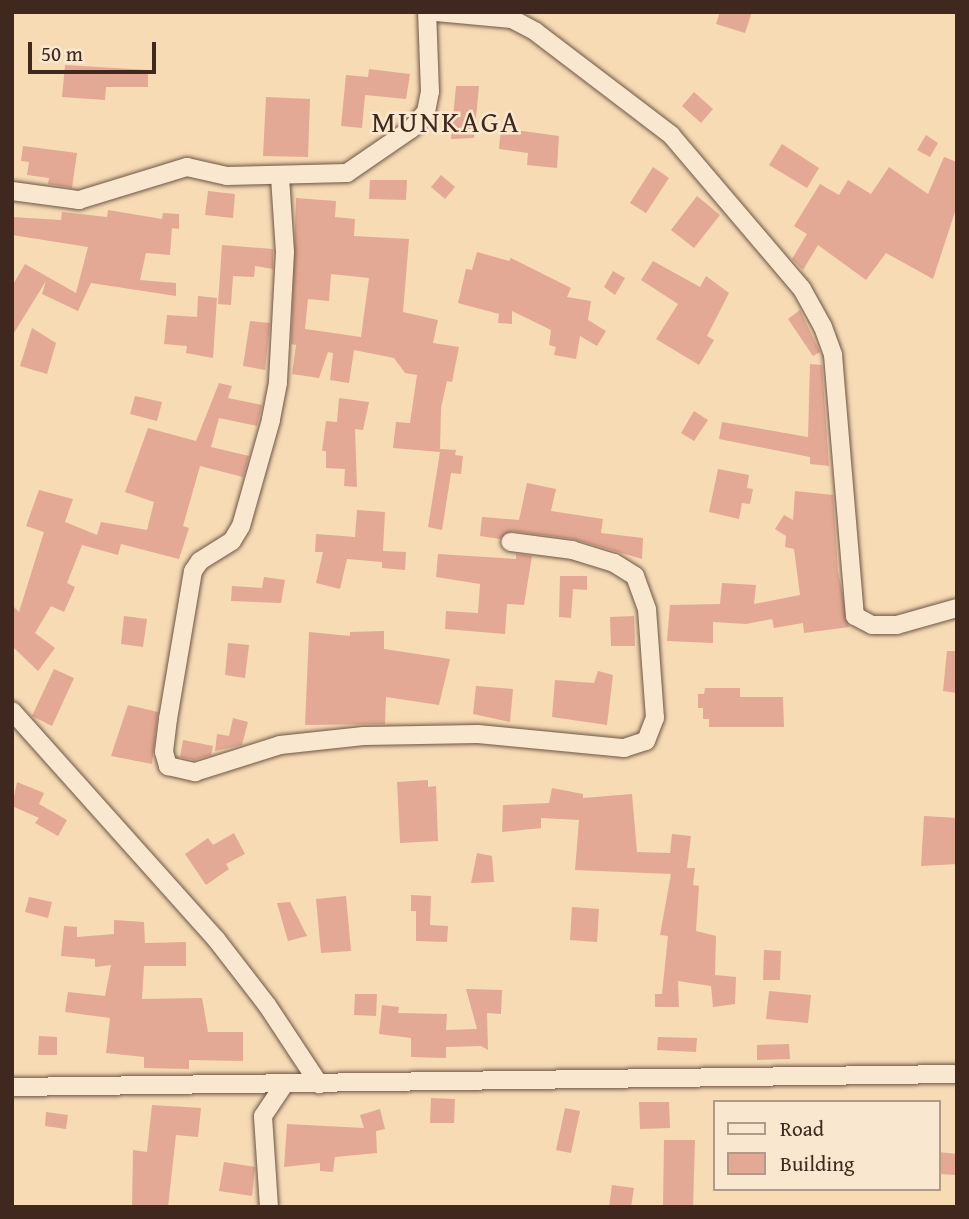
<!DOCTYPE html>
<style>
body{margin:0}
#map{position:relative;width:969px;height:1219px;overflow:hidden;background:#f6dbb5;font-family:"Gentium Book Plus",serif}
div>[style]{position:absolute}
.building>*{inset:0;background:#e3a994}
.roads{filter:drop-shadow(0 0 2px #6e5544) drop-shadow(0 0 2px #6e5544)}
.street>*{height:18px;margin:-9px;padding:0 9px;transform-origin:9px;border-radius:9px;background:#f9e8cf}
span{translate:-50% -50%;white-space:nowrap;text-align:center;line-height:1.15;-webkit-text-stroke:5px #f9e8cf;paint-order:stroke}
.quarter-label{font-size:30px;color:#41281e;letter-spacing:2px}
.frame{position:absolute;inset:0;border:14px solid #41281e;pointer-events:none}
.legend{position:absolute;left:713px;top:1100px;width:228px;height:91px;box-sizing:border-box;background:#f9e8cf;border:2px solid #af9b88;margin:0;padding:9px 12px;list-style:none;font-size:21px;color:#41281e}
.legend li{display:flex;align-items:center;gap:14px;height:35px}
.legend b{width:35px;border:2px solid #af9b88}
.scale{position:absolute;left:28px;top:42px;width:128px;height:32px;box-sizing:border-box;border:4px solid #41281e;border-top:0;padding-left:9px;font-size:21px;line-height:24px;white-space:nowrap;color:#41281e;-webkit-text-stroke:5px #f9e8cf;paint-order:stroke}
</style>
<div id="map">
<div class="building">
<div style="clip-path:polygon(720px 12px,752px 12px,745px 33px,716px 24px)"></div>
<div style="clip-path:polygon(65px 65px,148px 70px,148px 87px,106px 87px,105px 100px,62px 97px)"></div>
<div style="clip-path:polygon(369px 69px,410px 74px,406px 99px,365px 95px,362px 128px,341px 126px,346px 75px,368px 77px)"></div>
<div style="clip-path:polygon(456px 86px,479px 86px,474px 138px,451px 139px)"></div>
<div style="clip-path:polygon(694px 92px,713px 109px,701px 123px,682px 106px)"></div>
<div style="clip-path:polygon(266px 97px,310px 99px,308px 157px,263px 156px)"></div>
<div style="clip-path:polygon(501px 128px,559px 136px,557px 168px,527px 165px,528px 153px,499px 149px)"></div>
<div style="clip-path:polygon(926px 135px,938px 143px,930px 157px,917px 150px)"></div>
<div style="clip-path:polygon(782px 144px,819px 168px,807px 188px,769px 165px)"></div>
<div style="clip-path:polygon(23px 146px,77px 153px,72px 188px,48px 184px,49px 178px,27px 175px,29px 162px,21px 161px)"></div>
<div style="clip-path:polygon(944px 157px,957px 162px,957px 206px,933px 279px,886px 253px,866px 280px,818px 245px,803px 270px,792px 259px,807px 234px,794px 226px,820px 184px,839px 195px,848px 180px,871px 194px,889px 167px,928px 194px)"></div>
<div style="clip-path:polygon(653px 167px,669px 178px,646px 213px,630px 203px)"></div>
<div style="clip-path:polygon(441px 175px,455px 187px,445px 199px,431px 187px)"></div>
<div style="clip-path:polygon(370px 180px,407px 180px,406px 200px,369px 199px)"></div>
<div style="clip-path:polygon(208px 191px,235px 194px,233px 218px,205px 215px)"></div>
<div style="clip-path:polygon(697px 196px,720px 215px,694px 248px,671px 230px)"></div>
<div style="clip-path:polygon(evenodd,296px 198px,336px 201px,335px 217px,355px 219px,354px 236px,409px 239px,403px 312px,438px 320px,433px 343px,459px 347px,452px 382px,447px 381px,441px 408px,440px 449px,456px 450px,455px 455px,463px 456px,461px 474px,451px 473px,442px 530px,428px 527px,440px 452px,393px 448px,396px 422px,410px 423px,417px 375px,405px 373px,394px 358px,354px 350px,349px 383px,330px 380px,333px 353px,328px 352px,319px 378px,292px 374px,296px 345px,291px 344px,296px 198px,331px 274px,369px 278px,361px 337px,305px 329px,308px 299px,329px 301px,331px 274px)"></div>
<div style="clip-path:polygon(108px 210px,162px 219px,163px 213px,179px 214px,179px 229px,172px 228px,170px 255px,146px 253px,140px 280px,176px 283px,176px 296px,91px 283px,78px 311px,42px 294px,46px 281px,12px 336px,12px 286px,25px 264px,76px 293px,88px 247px,12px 235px,12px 217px,61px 220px,62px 212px,107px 217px)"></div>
<div style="clip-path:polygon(222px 245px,273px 249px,273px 269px,255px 266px,254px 277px,233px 276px,231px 305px,218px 304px)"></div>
<div style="clip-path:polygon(477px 252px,509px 261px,511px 258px,571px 288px,567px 297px,591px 301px,588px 320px,606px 331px,597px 346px,580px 336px,576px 359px,554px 355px,556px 347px,549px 345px,551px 330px,512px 311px,512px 324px,498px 323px,499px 314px,458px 303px,466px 269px,472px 270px)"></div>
<div style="clip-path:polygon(653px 261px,700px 287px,706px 276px,729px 293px,707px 336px,714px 340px,699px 365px,656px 339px,678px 304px,641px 280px)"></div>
<div style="clip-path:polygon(613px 271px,625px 278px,615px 295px,604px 287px)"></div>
<div style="clip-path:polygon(198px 296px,217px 298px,213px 358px,186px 353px,187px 346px,164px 344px,167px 315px,197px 317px)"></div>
<div style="clip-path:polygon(800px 310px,820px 352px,813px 356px,788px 319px)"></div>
<div style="clip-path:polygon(250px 321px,270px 323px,265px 370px,243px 366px)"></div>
<div style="clip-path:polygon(32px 328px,56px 343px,47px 374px,20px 366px)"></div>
<div style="clip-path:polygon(810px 364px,822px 365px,829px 466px,810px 464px,810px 457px,719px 439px,722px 422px,808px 437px)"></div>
<div style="clip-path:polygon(219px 383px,232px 386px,228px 398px,262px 405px,257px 426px,219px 418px,211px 447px,249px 456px,243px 477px,200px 466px,183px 526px,189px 528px,179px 559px,121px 544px,118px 555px,82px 545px,67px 583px,75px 587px,64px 612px,51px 606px,35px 633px,55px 648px,38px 671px,12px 646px,12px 605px,19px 612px,44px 532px,26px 526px,39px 490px,73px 499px,65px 522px,97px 535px,101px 522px,147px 530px,154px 502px,125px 492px,148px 428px,196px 441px)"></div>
<div style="clip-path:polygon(135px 396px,162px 402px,157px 421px,130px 414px)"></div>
<div style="clip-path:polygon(339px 398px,369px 402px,363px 430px,355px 429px,357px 487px,344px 486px,345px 469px,326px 468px,326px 451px,322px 451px,326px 421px,337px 422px)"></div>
<div style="clip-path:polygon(694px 411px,708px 420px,694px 441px,681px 433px)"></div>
<div style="clip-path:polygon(718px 469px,749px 475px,747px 488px,753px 489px,750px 504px,742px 503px,739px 519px,709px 512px)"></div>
<div style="clip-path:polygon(527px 483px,556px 489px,551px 511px,603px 519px,601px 533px,643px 538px,642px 559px,573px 539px,512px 531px,500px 539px,480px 536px,482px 517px,519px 520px)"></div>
<div style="clip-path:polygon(795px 491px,833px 495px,838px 571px,849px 627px,804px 633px,803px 623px,774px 628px,772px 619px,746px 624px,713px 622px,713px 643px,667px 641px,670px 605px,720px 604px,722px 583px,756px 585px,754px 604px,800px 595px,794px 549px,785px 547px,786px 536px,775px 529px,784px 515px,793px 520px)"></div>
<div style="clip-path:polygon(357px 510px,385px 512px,383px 551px,406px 552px,405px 570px,382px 568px,382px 562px,347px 559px,340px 589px,316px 583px,323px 552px,315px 552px,316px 534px,355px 537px)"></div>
<div style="clip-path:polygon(438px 554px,516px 559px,516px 554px,532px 556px,524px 605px,507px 604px,505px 634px,445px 629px,446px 611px,478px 613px,480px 584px,436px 577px)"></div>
<div style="clip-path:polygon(560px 576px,587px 576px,587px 590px,573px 589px,571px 618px,559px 617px)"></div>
<div style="clip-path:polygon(264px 577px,285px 580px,281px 603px,231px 601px,232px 586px,262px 588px)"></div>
<div style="clip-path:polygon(124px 616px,147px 619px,143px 647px,121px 644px)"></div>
<div style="clip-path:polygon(634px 616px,635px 646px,611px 646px,610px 617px)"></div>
<div style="clip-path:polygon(384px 631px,384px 649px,450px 659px,439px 705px,386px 697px,385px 724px,305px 725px,309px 632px,350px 636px,350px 632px)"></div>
<div style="clip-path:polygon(228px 643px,249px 645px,245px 678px,225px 675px)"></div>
<div style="clip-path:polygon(947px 651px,957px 651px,957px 693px,943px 691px)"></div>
<div style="clip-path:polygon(54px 669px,74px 678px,52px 726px,32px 716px)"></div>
<div style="clip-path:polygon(598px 671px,613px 675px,607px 725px,552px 717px,555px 680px,594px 683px)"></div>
<div style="clip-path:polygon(476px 686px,513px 689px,510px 722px,473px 714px)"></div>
<div style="clip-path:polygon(705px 688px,740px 688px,740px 697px,783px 697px,784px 727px,709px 727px,709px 719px,703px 719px,703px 708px,698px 708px,698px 694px,704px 694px)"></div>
<div style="clip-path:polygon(128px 705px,158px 712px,152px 764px,111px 756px)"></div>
<div style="clip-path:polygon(233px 718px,248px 722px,242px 745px,215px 751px,217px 734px,229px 736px)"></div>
<div style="clip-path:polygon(183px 740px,213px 746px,211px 755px,194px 760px,180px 757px)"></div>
<div style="clip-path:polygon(428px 780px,428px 787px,436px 786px,438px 841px,400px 843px,397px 782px)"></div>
<div style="clip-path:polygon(17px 782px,44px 793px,39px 804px,67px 820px,58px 836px,35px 823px,39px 818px,12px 806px)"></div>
<div style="clip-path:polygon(552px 788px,583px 794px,583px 798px,632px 794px,637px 852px,670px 853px,672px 834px,691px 836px,687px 868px,695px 868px,693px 885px,699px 886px,696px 931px,716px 936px,715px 975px,736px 977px,735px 1004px,713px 1007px,711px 986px,678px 981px,679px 1007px,655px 1007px,655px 994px,662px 994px,668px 936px,660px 935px,671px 874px,575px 870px,579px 820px,541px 818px,541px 828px,502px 832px,503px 805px,549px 803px)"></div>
<div style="clip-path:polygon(924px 816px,957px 818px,957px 864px,921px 866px)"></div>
<div style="clip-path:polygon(234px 833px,245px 854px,226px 864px,229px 869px,206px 885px,185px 854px,208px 838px,213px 845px)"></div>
<div style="clip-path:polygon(477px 853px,492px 856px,494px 882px,471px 883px)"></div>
<div style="clip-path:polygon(411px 895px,431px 896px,430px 925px,448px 926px,447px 942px,416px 941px,416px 911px,411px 911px)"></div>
<div style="clip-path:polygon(346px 896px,351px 951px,321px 953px,316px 899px)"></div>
<div style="clip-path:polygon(29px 897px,52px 902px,48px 918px,25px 912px)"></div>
<div style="clip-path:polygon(290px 902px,307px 936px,288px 941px,277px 903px)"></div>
<div style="clip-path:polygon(572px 907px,599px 909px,597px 942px,570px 940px)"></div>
<div style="clip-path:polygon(114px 920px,144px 922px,145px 943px,186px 942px,186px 966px,144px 966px,142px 999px,202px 998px,208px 1032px,243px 1032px,243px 1061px,189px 1060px,189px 1069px,144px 1068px,144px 1057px,106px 1053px,110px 1018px,65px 1012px,68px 992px,105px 996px,111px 965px,95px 967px,95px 959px,61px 956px,64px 926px,77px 927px,77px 937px,114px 934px)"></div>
<div style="clip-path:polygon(764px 950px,781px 951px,780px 980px,763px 980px)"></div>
<div style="clip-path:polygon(466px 989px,502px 990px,501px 1014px,487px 1013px,488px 1050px,481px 1046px,446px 1047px,446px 1058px,411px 1057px,411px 1038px,379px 1034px,382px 1005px,399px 1007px,398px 1013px,447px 1014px,446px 1030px,477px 1029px)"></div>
<div style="clip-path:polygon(769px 991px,811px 995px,808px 1023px,766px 1019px)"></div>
<div style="clip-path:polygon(355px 994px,377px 994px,376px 1016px,354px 1015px)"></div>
<div style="clip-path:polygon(39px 1036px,57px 1037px,57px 1055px,38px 1055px)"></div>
<div style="clip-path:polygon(658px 1037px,697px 1038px,696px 1052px,657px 1050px)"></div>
<div style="clip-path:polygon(789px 1044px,790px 1059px,757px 1060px,757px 1045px)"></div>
<div style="clip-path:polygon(431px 1098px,455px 1099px,454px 1123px,430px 1123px)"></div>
<div style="clip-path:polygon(639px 1102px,669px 1102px,670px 1128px,640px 1129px)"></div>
<div style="clip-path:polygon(152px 1105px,201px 1108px,198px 1137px,176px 1135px,168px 1207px,132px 1207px,133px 1150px,147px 1152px)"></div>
<div style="clip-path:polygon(565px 1108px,580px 1111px,571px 1153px,556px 1150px)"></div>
<div style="clip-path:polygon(380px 1109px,385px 1129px,376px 1131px,377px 1153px,335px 1157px,333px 1172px,320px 1171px,320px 1163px,284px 1167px,287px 1124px,364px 1128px,360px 1115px)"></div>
<div style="clip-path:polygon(46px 1112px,68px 1115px,66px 1129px,45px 1126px)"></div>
<div style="clip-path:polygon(664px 1140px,695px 1140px,693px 1207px,663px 1207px)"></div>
<div style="clip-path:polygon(939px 1152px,957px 1154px,957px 1175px,939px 1174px)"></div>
<div style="clip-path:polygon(224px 1162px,255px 1167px,252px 1196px,219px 1191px)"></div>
<div style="clip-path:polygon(612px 1185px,634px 1188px,631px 1207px,609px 1207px)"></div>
</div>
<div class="roads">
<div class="street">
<div style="left:436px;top:12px;width:76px;rotate:5.3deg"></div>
<div style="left:512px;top:19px;width:27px;rotate:28deg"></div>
<div style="left:536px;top:32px;width:170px;rotate:37.3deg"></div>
<div style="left:671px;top:135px;width:202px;rotate:49.6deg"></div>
<div style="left:802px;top:289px;width:43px;rotate:61.1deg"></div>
<div style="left:823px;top:327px;width:30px;rotate:70deg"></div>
<div style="left:833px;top:355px;width:262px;rotate:85.2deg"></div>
<div style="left:855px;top:616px;width:19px;rotate:28deg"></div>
<div style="left:872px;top:625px;width:25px"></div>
<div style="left:897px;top:625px;width:62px;rotate:-15.8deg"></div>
<div style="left:280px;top:177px;width:75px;rotate:86.2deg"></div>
<div style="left:285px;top:252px;width:131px;rotate:93.1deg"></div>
<div style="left:278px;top:383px;width:38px;rotate:101deg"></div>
<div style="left:271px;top:420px;width:110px;rotate:105.8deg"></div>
<div style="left:241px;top:526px;width:17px;rotate:121deg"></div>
<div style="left:232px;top:541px;width:38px;rotate:148deg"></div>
<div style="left:200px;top:561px;width:12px;rotate:125deg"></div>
<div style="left:193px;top:571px;width:150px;rotate:99.6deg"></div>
<div style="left:168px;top:719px;width:33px;rotate:97deg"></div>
<div style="left:164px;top:752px;width:15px;rotate:74deg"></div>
<div style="left:168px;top:766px;width:28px;rotate:13deg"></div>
<div style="left:195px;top:772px;width:89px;rotate:-17.6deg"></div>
<div style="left:280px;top:745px;width:84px;rotate:-6.1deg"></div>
<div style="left:364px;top:736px;width:114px;rotate:-1deg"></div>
<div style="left:478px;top:734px;width:147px;rotate:5.5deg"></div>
<div style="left:624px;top:748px;width:23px;rotate:-18deg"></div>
<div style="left:646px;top:741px;width:25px;rotate:-69deg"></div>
<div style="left:655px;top:718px;width:109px;rotate:-94.2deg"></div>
<div style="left:647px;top:609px;width:35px;rotate:-110deg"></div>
<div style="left:635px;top:576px;width:25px;rotate:-148deg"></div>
<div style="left:614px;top:563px;width:44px;rotate:-162.8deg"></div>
<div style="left:572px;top:550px;width:62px;rotate:-172.5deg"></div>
<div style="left:12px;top:191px;width:68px;rotate:7.7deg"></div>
<div style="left:79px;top:200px;width:113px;rotate:-17deg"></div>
<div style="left:187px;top:167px;width:41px;rotate:12.7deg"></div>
<div style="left:227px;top:176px;width:120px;rotate:-1.4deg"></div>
<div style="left:347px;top:173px;width:78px;rotate:-34.5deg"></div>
<div style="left:411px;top:129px;width:23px;rotate:-49deg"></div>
<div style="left:426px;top:112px;width:20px;rotate:-79deg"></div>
<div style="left:430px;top:92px;width:80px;rotate:-92.1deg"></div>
<div style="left:12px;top:711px;width:306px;rotate:48.2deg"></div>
<div style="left:216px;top:939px;width:83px;rotate:52.3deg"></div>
<div style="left:267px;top:1005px;width:95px;rotate:56.6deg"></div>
<div style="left:12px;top:1087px;width:945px;rotate:-0.79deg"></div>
<div style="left:269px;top:1207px;width:91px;rotate:-93.8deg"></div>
<div style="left:263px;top:1116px;width:37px;rotate:-56deg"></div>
</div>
</div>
<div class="quarter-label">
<span style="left:446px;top:121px">MUNKAGA</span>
</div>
<div class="frame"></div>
<ul class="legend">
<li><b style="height:9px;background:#f9e8cf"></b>Road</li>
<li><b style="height:19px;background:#e3a994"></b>Building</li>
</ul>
<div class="scale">50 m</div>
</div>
